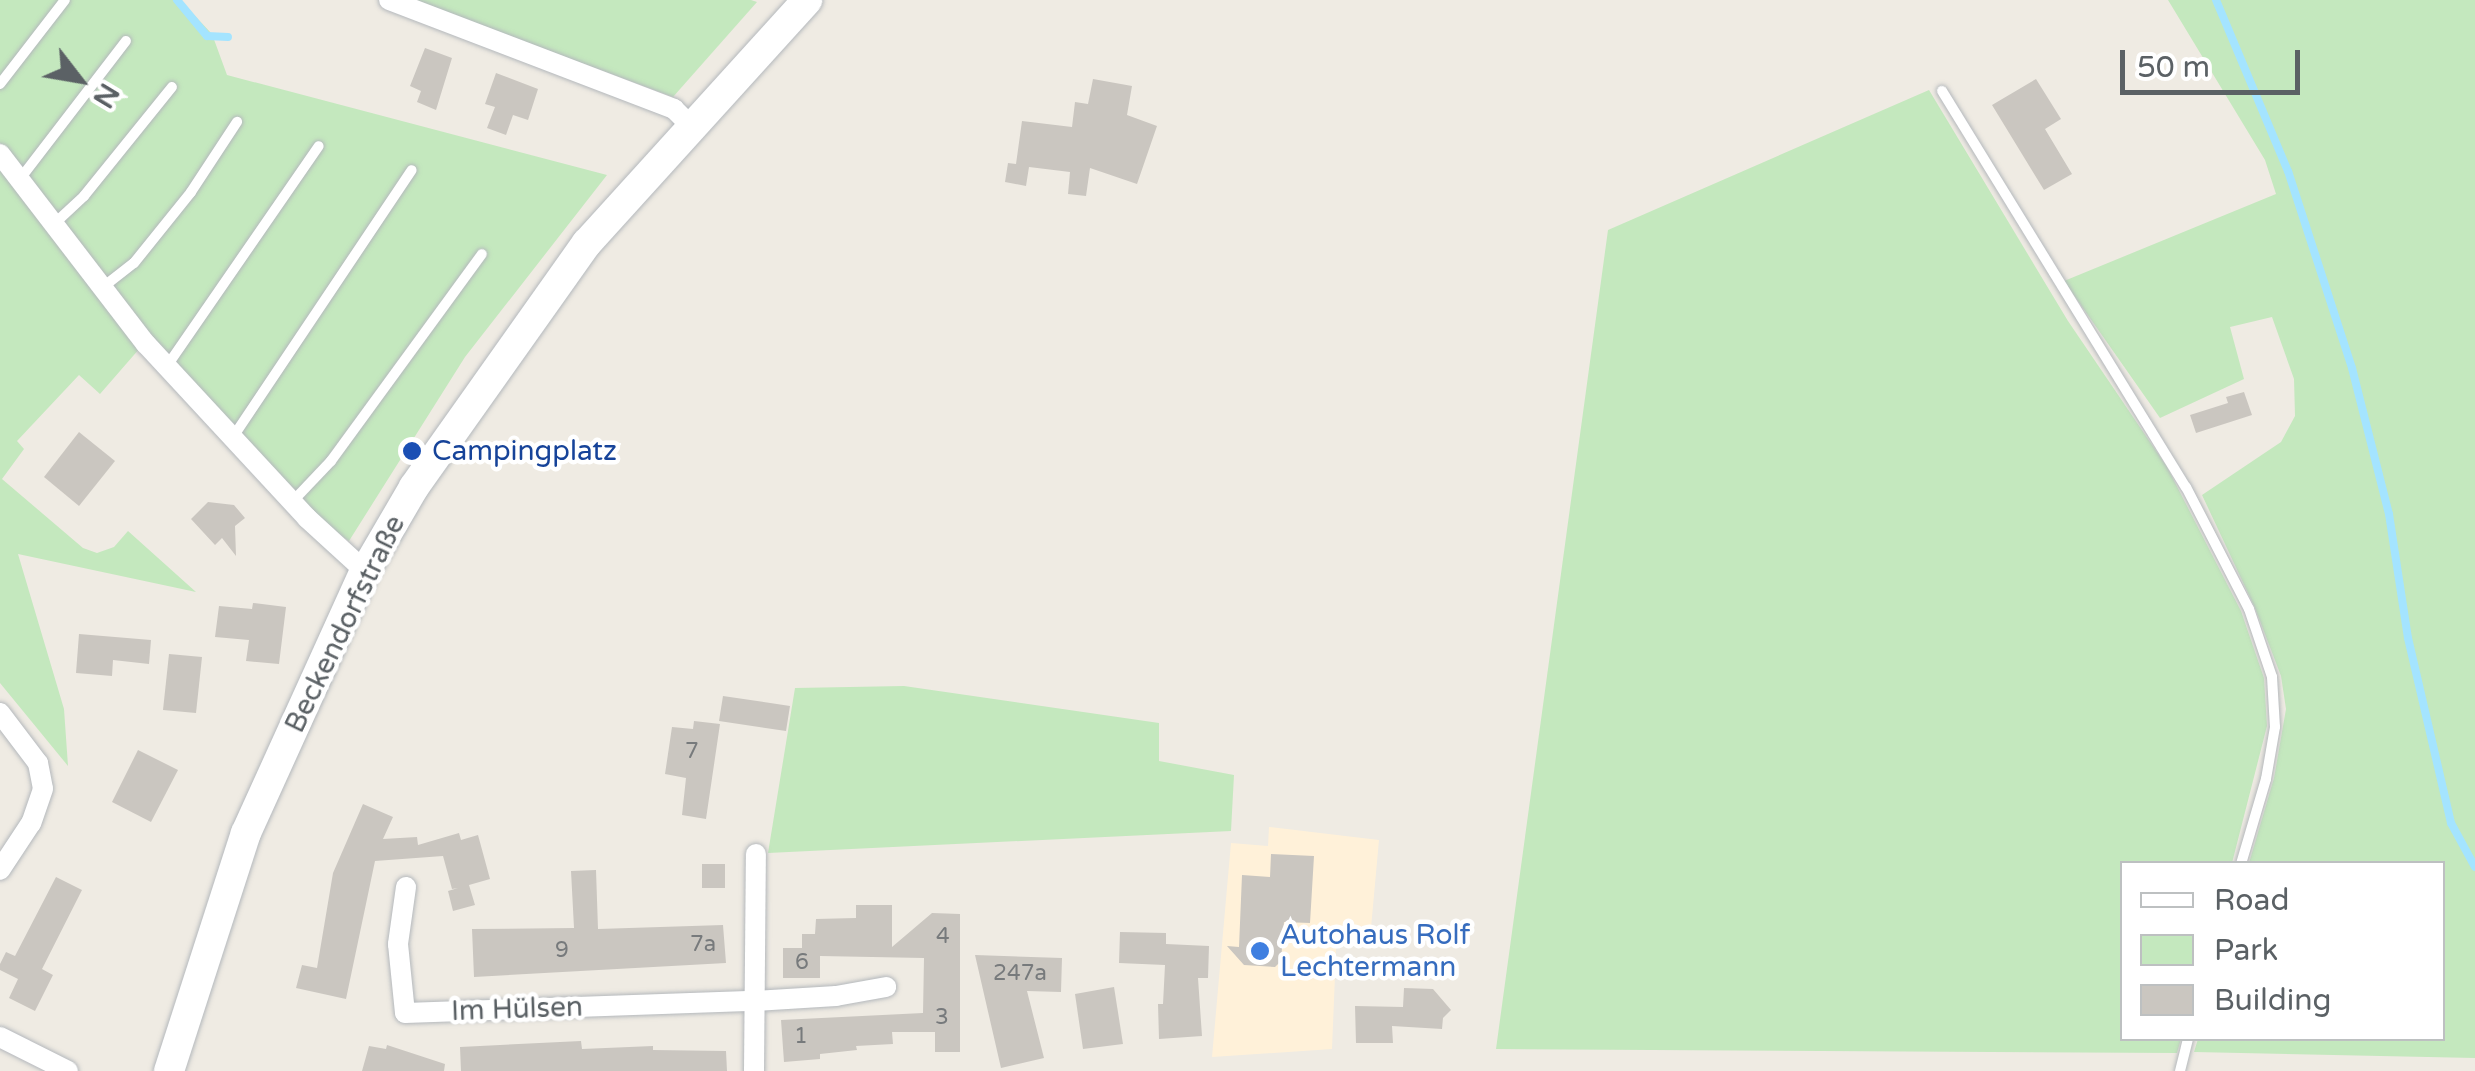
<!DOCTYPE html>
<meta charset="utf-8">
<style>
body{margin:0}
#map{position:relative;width:2475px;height:1071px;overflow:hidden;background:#efebe3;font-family:"Varela Round",sans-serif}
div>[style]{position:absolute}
.commercial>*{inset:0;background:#fff1d9}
.green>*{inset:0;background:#c4e8be}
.stream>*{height:8px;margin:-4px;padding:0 4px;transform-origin:4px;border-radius:4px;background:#a4e4ff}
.building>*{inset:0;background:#cac6c0}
.roads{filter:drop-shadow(0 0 2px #b4b8bc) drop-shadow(0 0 2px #b4b8bc)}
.lane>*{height:10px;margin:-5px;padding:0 5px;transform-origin:5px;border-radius:5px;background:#fff}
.street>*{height:20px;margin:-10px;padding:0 10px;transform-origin:10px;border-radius:10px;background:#fff}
.secondary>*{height:30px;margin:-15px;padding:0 15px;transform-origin:15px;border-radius:15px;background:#fff}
.dots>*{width:28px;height:28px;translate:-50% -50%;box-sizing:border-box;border:5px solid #fff;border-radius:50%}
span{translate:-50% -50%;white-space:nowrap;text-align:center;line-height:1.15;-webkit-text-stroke:9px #fff;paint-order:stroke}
.number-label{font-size:22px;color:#777a7c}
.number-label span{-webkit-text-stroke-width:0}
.transit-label{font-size:28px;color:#164399}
.left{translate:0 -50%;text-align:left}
.street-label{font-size:28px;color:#5b6165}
.shop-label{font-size:28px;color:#366cbe}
.legend{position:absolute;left:2120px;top:861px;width:325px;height:180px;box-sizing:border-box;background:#fff;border:2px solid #bdc0c1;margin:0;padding:12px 18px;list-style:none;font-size:30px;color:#5b6165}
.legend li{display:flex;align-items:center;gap:20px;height:50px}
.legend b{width:50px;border:2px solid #bdc0c1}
.north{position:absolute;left:30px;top:30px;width:100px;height:100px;-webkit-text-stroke:8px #fff;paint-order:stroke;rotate:121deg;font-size:28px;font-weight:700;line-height:40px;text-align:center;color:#5b6165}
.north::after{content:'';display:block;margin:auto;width:35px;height:45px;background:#5b6165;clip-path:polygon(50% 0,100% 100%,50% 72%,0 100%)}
.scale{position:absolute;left:2120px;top:50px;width:180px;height:45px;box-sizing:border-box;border:5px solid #5b6165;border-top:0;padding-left:12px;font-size:30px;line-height:35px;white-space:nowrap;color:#5b6165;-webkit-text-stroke:8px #fff;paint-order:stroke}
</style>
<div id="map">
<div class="commercial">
<div style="clip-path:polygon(1269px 827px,1379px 840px,1371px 928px,1337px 927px,1332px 1049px,1212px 1057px,1231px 843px,1268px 846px)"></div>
</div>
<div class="green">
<div style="clip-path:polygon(0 0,180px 0,212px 34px,227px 75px,607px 175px,465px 357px,349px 541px,318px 521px,149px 341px,0 143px)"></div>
<div style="clip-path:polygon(413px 0,751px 0,757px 2px,673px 97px)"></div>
<div style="clip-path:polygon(2168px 0,2475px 0,2475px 1058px,2194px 1052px,2198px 1039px,2442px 1038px,2442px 864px,2249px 863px,2274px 778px,2286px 709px,2281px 676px,2255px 608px,2202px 495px,2281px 442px,2295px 416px,2294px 379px,2272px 317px,2230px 327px,2244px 379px,2160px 418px,2064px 281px,2276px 194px,2265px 160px)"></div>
<div style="clip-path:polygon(1929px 90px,2068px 321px,2167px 467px,2241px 611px,2264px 678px,2267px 726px,2232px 863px,2122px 864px,2122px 1038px,2181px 1039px,2177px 1053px,1496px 1049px,1608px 230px)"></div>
<div style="clip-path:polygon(0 166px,140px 348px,100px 394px,79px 375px,17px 441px,24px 449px,2px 479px,83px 548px,97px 553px,114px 547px,128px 531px,196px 592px,18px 554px,64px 709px,68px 766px,0 683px)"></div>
<div style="clip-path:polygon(904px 686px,1159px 723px,1159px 761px,1234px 775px,1231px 831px,768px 853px,795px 688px)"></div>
</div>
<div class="stream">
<div style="left:177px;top:0;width:47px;rotate:50.2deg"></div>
<div style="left:207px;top:36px;width:21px;rotate:3deg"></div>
<div style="left:2216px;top:0;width:186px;rotate:67.2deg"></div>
<div style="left:2288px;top:171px;width:207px;rotate:72deg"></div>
<div style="left:2352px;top:368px;width:151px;rotate:75.8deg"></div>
<div style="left:2389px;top:514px;width:125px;rotate:81.3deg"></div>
<div style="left:2408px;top:638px;width:190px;rotate:76.9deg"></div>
<div style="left:2451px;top:823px;width:50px;rotate:61.4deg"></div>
</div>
<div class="building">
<div style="clip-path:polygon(425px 48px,452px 58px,436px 110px,417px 102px,421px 91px,410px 86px)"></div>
<div style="clip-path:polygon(496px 73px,538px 89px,528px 120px,513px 115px,506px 135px,487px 128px,495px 107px,485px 104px)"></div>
<div style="clip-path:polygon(1093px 79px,1132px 86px,1127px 115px,1157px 126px,1137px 184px,1090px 168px,1086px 196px,1068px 194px,1070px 172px,1029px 167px,1026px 186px,1005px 182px,1008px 163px,1016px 164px,1022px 121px,1072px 127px,1075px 102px,1088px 104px)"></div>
<div style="clip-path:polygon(2036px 79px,2061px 119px,2045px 129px,2072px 174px,2044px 190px,1992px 105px)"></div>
<div style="clip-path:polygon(2244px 392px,2252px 415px,2196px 433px,2190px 415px,2228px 403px,2226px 397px)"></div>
<div style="clip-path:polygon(79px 432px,115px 461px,79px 506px,44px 477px)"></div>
<div style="clip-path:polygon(208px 502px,234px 505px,245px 518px,235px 526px,236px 556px,222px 538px,215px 545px,191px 519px)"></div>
<div style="clip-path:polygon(253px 603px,286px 607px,279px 664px,246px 661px,249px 640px,215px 637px,219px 606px,252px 609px)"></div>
<div style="clip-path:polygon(79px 634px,151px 640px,149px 664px,113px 660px,112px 676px,76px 673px)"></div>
<div style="clip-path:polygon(169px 654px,202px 657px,196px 713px,163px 710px)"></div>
<div style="clip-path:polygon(723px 696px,790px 706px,786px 731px,719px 721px)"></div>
<div style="clip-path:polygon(694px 721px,720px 724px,706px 819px,682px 815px,686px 778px,665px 774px,672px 727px,693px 729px)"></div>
<div style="clip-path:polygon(138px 750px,178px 770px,151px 822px,112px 802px)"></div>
<div style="clip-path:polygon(363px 804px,393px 817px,383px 839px,417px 837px,418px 845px,459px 833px,461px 840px,478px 835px,490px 879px,469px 885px,475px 905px,453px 911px,448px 891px,458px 888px,452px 889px,443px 856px,375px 861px,346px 999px,296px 988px,302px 965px,317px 968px,333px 873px)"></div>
<div style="clip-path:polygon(1271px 854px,1314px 856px,1310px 923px,1284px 922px,1281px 961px,1275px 967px,1244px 965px,1227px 946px,1239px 947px,1242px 875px,1270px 877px)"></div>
<div style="clip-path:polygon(702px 864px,725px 864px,725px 888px,702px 888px)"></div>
<div style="clip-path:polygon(596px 870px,598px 929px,723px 925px,726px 963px,474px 977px,472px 929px,574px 928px,571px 871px)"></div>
<div style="clip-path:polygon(56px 877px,82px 890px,42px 969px,53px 975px,35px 1011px,9px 998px,18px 979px,0 970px,0 964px,6px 952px,15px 956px)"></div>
<div style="clip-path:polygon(856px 905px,892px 905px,892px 947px,932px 913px,960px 914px,960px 1052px,935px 1052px,935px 1032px,892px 1032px,893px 1044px,856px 1046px,857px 1050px,820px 1054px,820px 1059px,784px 1062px,781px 1020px,923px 1013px,924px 958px,820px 956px,820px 978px,783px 978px,783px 948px,802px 948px,802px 934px,815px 934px,816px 919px,856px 918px)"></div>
<div style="clip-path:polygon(1120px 932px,1166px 933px,1166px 944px,1209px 946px,1208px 978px,1198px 978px,1202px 1036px,1159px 1039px,1158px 1004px,1163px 1004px,1165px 965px,1119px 963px)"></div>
<div style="clip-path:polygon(975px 955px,1062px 958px,1061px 992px,1027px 991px,1044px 1058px,1001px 1068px)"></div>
<div style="clip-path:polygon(1114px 987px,1123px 1044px,1083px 1049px,1075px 994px)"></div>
<div style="clip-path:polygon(1404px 988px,1433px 989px,1451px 1010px,1443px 1018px,1442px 1029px,1392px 1026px,1393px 1043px,1356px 1043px,1355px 1006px,1403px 1007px)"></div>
<div style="clip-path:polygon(581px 1041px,582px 1049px,653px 1046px,653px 1050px,726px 1051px,727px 1071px,461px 1071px,460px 1047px)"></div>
<div style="clip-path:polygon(387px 1045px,445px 1064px,444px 1071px,362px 1071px,369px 1046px,386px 1049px)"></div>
</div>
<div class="roads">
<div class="lane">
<div style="left:0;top:84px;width:106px;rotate:-52.3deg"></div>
<div style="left:1942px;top:91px;width:465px;rotate:58.4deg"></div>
<div style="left:2186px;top:487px;width:137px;rotate:62.7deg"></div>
<div style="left:2249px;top:609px;width:72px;rotate:71.3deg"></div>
<div style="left:2272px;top:677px;width:50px;rotate:86.6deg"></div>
<div style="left:2275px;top:727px;width:53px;rotate:99.8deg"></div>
<div style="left:2266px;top:779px;width:89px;rotate:106.4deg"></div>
<div style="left:20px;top:179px;width:174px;rotate:-52.5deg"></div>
<div style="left:54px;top:224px;width:41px;rotate:-43deg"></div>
<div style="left:84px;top:196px;width:140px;rotate:-51.1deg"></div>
<div style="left:103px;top:287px;width:39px;rotate:-38deg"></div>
<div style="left:134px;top:263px;width:91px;rotate:-51.2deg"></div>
<div style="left:191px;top:192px;width:84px;rotate:-56.7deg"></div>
<div style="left:167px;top:366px;width:267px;rotate:-55.4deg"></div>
<div style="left:233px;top:437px;width:321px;rotate:-56.2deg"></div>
<div style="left:293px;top:501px;width:55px;rotate:-46.5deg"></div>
<div style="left:331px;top:461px;width:256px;rotate:-53.9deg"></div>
<div style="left:2180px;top:1071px;width:34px;rotate:-76deg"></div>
</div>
<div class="street">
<div style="left:389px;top:0;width:305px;rotate:20.9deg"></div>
<div style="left:674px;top:109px;width:24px;rotate:45deg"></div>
<div style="left:0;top:154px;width:240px;rotate:52.5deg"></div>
<div style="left:146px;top:344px;width:237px;rotate:47.2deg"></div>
<div style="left:307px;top:518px;width:79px;rotate:42.4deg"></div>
<div style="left:0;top:713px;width:63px;rotate:52.8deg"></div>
<div style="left:38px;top:763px;width:26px;rotate:79deg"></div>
<div style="left:43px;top:789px;width:36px;rotate:109deg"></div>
<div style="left:31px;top:823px;width:56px;rotate:123.4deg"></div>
<div style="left:406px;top:887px;width:58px;rotate:98deg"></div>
<div style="left:398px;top:944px;width:69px;rotate:84.2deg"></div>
<div style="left:405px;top:1013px;width:350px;rotate:-2deg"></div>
<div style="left:755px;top:1001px;width:81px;rotate:-3.5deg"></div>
<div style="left:836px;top:996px;width:51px;rotate:-10.2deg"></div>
<div style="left:0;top:1037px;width:76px;rotate:26.6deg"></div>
<div style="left:754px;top:1071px;width:217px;rotate:-89.5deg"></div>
</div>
<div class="secondary">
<div style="left:169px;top:1071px;width:250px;rotate:-72.1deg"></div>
<div style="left:246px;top:833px;width:288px;rotate:-65.6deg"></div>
<div style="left:365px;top:571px;width:97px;rotate:-59.7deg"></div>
<div style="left:414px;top:487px;width:299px;rotate:-54.7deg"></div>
<div style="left:587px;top:243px;width:328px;rotate:-47.8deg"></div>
</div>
</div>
<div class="dots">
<div style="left:412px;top:451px;background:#1a4fb4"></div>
<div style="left:1260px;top:951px;background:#3f7fe0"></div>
</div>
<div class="number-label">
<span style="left:692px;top:752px">7</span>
<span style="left:943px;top:937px">4</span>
<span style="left:703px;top:945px">7a</span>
<span style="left:562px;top:951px">9</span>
<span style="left:802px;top:963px">6</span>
<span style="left:1020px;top:974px">247a</span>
<span style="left:942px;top:1018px">3</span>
<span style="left:801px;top:1037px">1</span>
</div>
<div class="transit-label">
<span class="left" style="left:432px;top:451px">Campingplatz</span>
</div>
<div class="street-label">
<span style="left:345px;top:624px;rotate:-64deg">Beckendorfstraße</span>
<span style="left:517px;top:1009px;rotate:-2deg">Im Hülsen</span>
</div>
<div class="shop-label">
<span class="left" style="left:1280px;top:951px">Autohaus Rolf<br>Lechtermann</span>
</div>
<ul class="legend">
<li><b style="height:12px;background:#fff"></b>Road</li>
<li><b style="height:28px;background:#c4e8be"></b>Park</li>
<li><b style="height:28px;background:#cac6c0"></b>Building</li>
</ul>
<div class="north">N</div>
<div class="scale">50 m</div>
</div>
